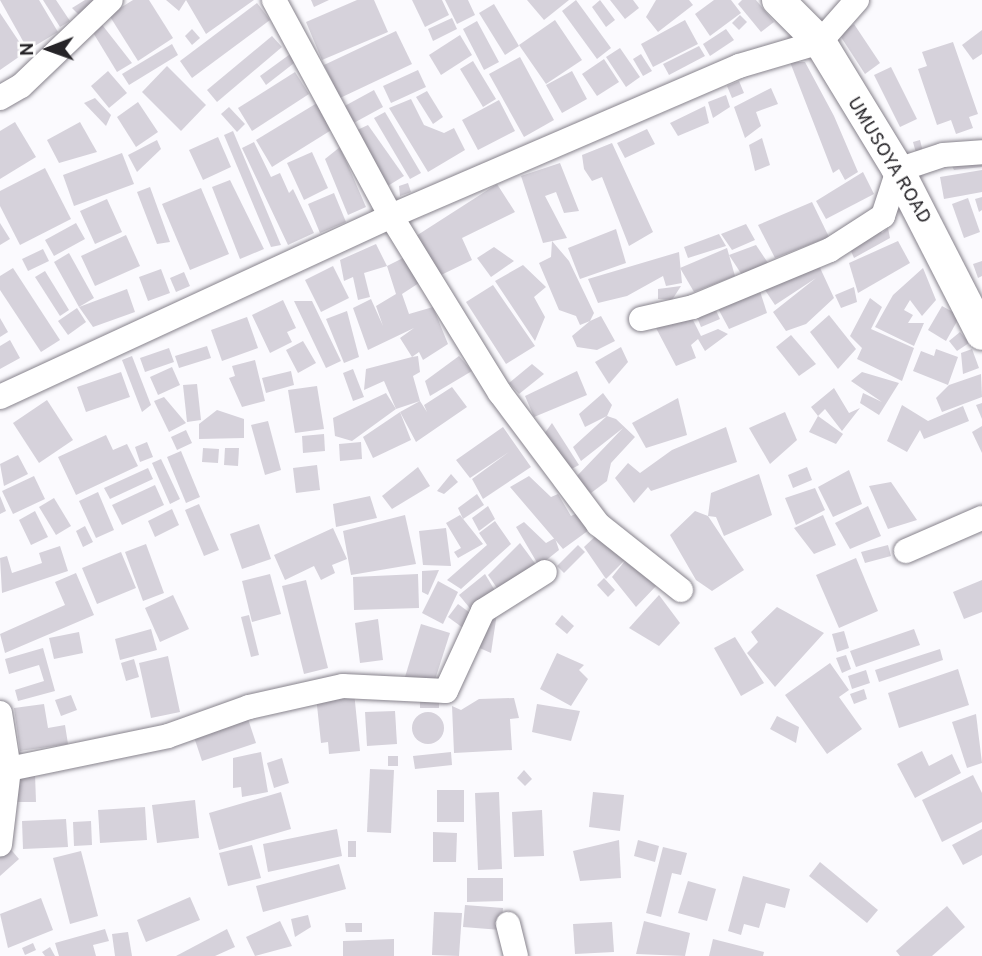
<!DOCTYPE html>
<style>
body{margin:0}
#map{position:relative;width:982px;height:956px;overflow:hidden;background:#fbfafe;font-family:Overpass,sans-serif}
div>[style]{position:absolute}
.building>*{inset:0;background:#d6d2db}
.round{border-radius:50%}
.roads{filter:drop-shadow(0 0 2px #87838c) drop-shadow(0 0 2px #87838c)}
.minor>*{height:24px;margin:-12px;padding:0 12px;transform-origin:12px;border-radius:12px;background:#fff}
.major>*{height:32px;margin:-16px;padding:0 16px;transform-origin:16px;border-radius:16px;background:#fff}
span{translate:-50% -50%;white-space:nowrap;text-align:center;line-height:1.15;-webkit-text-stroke:6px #fff;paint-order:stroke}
.street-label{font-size:19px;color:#262428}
.north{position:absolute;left:14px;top:14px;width:70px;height:70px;-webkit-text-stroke:5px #fff;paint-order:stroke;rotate:269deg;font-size:19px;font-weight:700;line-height:28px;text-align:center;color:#262428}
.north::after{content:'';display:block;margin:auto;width:24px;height:32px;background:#262428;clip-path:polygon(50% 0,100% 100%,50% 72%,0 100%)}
</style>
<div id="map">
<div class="building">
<div style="clip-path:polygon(39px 0,58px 32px,28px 50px,0 0)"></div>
<div style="clip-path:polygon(43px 0,56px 0,70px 21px,60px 27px)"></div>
<div style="clip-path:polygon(85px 0,106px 0,80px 16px,72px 8px)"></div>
<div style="clip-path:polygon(133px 0,149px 0,173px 38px,138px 61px,109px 15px)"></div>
<div style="clip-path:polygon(166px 0,254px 0,206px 34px,186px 0,179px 11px)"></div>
<div style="clip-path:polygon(311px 0,329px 0,314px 7px)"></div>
<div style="clip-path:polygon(357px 0,374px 0,388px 32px,322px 60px,306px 22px)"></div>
<div style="clip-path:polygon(412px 0,442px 0,449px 15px,425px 27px)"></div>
<div style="clip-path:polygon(445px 0,468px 0,475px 15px,457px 24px)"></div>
<div style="clip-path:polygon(527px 0,569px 0,544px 20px)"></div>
<div style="clip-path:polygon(576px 0,611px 48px,597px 59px,562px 11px)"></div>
<div style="clip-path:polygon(600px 0,615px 20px,606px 27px,592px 7px)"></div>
<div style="clip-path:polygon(610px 0,633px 0,639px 8px,625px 19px)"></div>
<div style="clip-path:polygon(656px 0,689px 0,693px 5px,658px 32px,646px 17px)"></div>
<div style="clip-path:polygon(714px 0,731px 0,741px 13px,710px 36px,695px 14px)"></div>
<div style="clip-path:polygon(742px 0,756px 0,774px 22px,761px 32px,738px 4px)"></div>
<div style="clip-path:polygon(257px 3px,270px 20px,192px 78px,180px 61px)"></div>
<div style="clip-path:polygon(494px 4px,519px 46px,505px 55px,479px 13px)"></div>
<div style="clip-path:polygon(0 13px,26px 52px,0 70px)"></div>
<div style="clip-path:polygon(740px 15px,747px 22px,739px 30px,732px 23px)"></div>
<div style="clip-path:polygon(96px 17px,132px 63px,117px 72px,89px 26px)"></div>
<div style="clip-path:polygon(452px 18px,457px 29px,433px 41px,428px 29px)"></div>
<div style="clip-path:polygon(555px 20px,582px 60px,546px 84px,519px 45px)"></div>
<div style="clip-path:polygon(685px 20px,698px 44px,653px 67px,641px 44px)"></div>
<div style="clip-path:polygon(477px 21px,499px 62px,484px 70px,463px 29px)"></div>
<div style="clip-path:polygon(854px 24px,880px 63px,865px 74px,839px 34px)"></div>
<div style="clip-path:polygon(192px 29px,200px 38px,192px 45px,185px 36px)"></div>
<div style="clip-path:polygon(726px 29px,734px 40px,710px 56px,703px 44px)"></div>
<div style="clip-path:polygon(982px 30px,982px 54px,973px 60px,962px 45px)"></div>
<div style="clip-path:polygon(396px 31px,412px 64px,340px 98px,324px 65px)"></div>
<div style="clip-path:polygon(460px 35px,472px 55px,441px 75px,429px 55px)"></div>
<div style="clip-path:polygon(272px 36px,282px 47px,217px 102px,207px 90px)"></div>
<div style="clip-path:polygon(953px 42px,978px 114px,969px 117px,973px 128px,956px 134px,951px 120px,937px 125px,918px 69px,927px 66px,922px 52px)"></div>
<div style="clip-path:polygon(172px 44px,178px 55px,129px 85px,122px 74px)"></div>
<div style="clip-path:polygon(699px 46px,705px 56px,669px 75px,663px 64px)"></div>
<div style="clip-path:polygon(620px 48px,640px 77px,626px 87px,606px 57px)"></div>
<div style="clip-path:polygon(293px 52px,298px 60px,266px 85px,260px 76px)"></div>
<div style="clip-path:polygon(641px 54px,652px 71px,643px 76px,633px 59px)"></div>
<div style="clip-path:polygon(520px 57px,554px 120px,524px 137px,489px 74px)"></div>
<div style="clip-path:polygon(604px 59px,619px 82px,597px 96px,582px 74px)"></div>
<div style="clip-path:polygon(473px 61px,496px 99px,483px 107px,460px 69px)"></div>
<div style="clip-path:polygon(790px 62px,805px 62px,834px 116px,858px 172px,845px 180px,839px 169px,833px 173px)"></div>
<div style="clip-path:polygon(167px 66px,206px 105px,181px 131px,142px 92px)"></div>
<div style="clip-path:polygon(891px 67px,917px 119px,900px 127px,874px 75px)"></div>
<div style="clip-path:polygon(418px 70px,426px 87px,391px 103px,383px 86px)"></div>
<div style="clip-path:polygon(108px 71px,127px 93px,109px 108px,91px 86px)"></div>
<div style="clip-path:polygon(572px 71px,587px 99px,562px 113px,546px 85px)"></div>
<div style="clip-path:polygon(295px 72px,309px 94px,252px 131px,238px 108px)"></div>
<div style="clip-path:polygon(739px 81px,744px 93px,732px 98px,727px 86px)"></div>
<div style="clip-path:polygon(771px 88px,778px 104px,756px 112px,761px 126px,745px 138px,734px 107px)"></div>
<div style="clip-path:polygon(374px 90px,383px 107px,350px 125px,341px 108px)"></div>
<div style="clip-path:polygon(427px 91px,443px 117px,433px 124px,416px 97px)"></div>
<div style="clip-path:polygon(726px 95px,730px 107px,713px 118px,708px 102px)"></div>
<div style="clip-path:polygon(95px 98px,111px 115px,106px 126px,84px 103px)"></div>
<div style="clip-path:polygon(411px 99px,424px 125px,444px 133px,454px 128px,465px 150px,428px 172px,389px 108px)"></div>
<div style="clip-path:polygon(499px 100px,515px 131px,478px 150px,462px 120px)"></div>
<div style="clip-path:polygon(138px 102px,158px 132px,136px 147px,117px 117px)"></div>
<div style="clip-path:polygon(317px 103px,333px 129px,272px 167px,256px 140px)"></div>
<div style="clip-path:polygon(705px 106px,709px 123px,678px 136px,670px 123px)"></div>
<div style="clip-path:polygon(229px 107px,245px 124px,237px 132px,221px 114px)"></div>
<div style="clip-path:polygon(385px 112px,421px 173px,410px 179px,374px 118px)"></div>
<div style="clip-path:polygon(15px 122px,36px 157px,0 179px,0 131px)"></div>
<div style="clip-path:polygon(80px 122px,97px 152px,59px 163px,47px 140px)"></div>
<div style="clip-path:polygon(368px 125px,404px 176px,386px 187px,355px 131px)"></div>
<div style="clip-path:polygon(647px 129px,655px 144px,625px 158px,617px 143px)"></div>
<div style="clip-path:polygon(233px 131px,281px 245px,271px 247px,224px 135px)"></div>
<div style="clip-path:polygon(218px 137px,231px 167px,203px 180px,189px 150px)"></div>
<div style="clip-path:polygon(762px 138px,770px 165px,755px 171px,749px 145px)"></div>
<div style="clip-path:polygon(157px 140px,161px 149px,137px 172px,128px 155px)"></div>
<div style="clip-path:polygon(920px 140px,923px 152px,916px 153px,913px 142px)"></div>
<div style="clip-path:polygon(254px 142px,271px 177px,280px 173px,289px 193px,293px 189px,314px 233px,288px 245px,242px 148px)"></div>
<div style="clip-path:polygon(612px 143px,653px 232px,629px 246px,602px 177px,592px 181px,584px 169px,582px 155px)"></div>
<div style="clip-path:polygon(340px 147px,366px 207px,348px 215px,325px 159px)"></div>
<div style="clip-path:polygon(312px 152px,328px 188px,304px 200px,287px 163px)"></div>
<div style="clip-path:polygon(122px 153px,134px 184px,74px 206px,63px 175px)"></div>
<div style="clip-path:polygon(982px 160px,982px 167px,954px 170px,951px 164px)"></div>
<div style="clip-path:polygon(560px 163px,579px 211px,564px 213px,556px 192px,545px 196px,567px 238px,543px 243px,521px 176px)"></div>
<div style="clip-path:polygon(45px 168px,71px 219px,20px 245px,0 206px,0 191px)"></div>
<div style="clip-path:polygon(982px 170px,982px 192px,944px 199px,940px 177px)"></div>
<div style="clip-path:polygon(863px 172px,874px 194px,826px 219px,816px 201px)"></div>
<div style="clip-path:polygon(230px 180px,264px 249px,240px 259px,212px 187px)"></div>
<div style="clip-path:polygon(408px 183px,411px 192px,400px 196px,399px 186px)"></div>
<div style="clip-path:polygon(497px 184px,515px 212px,462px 238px,472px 260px,441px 275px,416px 236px)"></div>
<div style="clip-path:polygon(150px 187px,170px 242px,157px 244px,137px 192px)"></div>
<div style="clip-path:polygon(201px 188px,229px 254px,190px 270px,162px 204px)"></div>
<div style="clip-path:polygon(334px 193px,346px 222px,320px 233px,308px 204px)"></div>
<div style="clip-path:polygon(982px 197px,982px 210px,979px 212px,975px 199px)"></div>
<div style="clip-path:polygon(968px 198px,980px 232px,964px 238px,952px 204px)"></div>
<div style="clip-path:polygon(107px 199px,122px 232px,95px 244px,80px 211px)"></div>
<div style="clip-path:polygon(812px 202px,829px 237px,775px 258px,758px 225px)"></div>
<div style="clip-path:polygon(0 223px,10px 239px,0 245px)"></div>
<div style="clip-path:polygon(76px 223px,85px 239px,54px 256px,45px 240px)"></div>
<div style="clip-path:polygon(746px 224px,755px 240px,732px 250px,721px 234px)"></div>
<div style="clip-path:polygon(875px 227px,882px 233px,888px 228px,890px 238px,854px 258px,847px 242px)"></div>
<div style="clip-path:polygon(616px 229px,626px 263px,580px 279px,568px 248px)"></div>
<div style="clip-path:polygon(719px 234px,726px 246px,688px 258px,684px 247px)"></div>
<div style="clip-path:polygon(126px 235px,140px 266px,95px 286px,81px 256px)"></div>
<div style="clip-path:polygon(552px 241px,569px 261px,594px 313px,590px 321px,601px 316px,615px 341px,597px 350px,577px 347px,572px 336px,590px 321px,580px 325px,576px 316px,559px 310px,539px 263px,551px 257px)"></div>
<div style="clip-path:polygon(898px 241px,910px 263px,858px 293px,849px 263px)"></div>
<div style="clip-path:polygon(376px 244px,387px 266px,364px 273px,370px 297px,358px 300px,353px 277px,344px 281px,340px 260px)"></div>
<div style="clip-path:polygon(756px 245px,768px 263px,742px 275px,729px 255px)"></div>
<div style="clip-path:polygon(494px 247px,514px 261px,491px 277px,477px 258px)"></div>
<div style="clip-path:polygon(727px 248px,735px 276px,694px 292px,680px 268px)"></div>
<div style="clip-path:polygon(43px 249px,49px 261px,28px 271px,22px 259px)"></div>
<div style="clip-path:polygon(679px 252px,682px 283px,666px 286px,663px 276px,627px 296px,598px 303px,588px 279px)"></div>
<div style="clip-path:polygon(69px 253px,94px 298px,79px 307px,54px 262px)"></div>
<div style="clip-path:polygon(405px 257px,419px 283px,402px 294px,409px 314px,433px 307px,448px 344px,423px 360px,419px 352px,412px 357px,418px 356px,420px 372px,413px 376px,420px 401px,427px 412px,424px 405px,452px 387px,467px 407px,416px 442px,400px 412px,420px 401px,396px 409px,384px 381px,364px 390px,366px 369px,412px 357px,400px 338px,414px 328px,368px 350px,353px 308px,371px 299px,383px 326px,376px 306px,396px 294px,387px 266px)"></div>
<div style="clip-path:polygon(816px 259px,834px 298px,806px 324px,786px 331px,773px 312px,816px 278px,775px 305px,761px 284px)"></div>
<div style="clip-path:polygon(982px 261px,982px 276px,978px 278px,973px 264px)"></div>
<div style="clip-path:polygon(523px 265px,546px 287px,534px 297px,545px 317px,535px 341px,495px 281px)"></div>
<div style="clip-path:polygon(333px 266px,349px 298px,321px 312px,305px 280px)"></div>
<div style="clip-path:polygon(13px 268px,60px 340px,41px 352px,0 290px,0 276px)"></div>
<div style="clip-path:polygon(923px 268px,936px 300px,922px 316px,910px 300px,904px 310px,913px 315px,908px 323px,924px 323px,914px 346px,875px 327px,893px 295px)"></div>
<div style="clip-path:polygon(161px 269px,170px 293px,148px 301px,139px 277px)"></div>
<div style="clip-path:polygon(45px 271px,69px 310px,60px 316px,35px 277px)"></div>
<div style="clip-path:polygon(184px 272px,190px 286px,176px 292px,170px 278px)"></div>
<div style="clip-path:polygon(493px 285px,535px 346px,506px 364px,466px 302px)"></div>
<div style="clip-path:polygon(758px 285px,767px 313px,729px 329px,714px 301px)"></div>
<div style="clip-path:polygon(681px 286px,672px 300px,658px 299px,658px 289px)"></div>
<div style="clip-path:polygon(854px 287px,857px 302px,841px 308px,835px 295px)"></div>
<div style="clip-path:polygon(127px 289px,135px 312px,93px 327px,79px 307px)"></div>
<div style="clip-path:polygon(870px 298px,882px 307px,871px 329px,914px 348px,902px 381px,857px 359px,862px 348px,850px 336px)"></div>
<div style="clip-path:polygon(283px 300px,296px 328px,287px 332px,292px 342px,270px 353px,252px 315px)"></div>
<div style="clip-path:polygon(294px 301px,312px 301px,341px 361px,326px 368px)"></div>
<div style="clip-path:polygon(712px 302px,720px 319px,701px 327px,694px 310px)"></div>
<div style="clip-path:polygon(942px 306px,960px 316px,946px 341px,928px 330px)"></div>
<div style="clip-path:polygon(77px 308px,86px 322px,68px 335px,58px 321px)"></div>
<div style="clip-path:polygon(347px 311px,359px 357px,344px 363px,326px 319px)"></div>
<div style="clip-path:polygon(689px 312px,701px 336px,718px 329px,728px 334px,705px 351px,698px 339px,691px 345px,696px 358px,676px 366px,656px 328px)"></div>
<div style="clip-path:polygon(829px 315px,856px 349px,838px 369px,810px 332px)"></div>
<div style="clip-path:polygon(247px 317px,258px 348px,222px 361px,211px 330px)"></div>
<div style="clip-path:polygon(0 318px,8px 332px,0 337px)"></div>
<div style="clip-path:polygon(960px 332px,969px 343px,957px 351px,949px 341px)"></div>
<div style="clip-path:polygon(791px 335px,816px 364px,799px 376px,776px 347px)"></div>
<div style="clip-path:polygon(10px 340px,20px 358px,0 369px,0 346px)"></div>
<div style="clip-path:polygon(303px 341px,316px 363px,298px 373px,286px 350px)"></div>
<div style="clip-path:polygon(207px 346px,211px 358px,179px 368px,175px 356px)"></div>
<div style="clip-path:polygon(621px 347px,628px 362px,609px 384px,595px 362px)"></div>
<div style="clip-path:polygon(169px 348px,174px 362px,145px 372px,140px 358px)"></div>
<div style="clip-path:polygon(936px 349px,958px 357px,948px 385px,913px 371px,921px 351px,934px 356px)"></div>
<div style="clip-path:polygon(972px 349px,979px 368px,963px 374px,961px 353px)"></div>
<div style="clip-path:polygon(132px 356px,151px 405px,142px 412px,122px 360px)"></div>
<div style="clip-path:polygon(459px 356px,472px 371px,430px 396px,425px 381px)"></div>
<div style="clip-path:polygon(255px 360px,265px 401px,242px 407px,229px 378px,235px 376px,232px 366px)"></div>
<div style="clip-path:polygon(532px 364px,544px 374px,519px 394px,509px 383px)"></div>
<div style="clip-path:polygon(172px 367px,180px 385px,158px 395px,150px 377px)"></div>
<div style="clip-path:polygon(353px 369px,364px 397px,353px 401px,343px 373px)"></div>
<div style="clip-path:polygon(291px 371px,294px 385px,266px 393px,262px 378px)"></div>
<div style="clip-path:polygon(577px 371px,587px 395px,534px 417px,525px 396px)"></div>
<div style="clip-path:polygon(121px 372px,130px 397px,86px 412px,77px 387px)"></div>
<div style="clip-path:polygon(862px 372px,899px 383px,879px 415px,860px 403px,863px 393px,882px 402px,851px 381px)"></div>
<div style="clip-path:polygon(981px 374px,982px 397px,942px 412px,936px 398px,949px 385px)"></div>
<div style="clip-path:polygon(197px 384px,201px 420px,187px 422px,183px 385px)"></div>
<div style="clip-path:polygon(317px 386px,324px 429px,295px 433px,288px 390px)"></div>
<div style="clip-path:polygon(834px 388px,849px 413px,860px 408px,842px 431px,825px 409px,818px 416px,811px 407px)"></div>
<div style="clip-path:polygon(386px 393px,396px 409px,352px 441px,335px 436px,333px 418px)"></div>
<div style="clip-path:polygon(603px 393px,612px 405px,607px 416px,616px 419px,635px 437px,611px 463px,607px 481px,591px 493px,575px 478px,623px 428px,581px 461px,573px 447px,607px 416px,585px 427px,579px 414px)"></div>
<div style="clip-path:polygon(164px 397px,186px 423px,169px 432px,154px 401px)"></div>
<div style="clip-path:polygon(678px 398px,687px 435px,646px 448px,632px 423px)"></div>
<div style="clip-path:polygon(47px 400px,73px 440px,39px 463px,13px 423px)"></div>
<div style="clip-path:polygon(982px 403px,982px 419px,976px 405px)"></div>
<div style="clip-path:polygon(902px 405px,928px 421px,963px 406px,969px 421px,924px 439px,920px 430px,907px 452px,887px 441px)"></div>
<div style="clip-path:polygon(217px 410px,244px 419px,244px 438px,199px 439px,199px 424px)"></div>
<div style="clip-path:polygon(400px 412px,411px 440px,373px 458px,363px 437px)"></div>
<div style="clip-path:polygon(785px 412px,797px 440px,770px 464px,749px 428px)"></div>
<div style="clip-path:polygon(818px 416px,843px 434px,836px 444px,809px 432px)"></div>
<div style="clip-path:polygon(268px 421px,281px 470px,265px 475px,251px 425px)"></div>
<div style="clip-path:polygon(552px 423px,579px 465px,564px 473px,539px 441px)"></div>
<div style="clip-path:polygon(982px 426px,982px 453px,972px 432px)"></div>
<div style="clip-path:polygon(503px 427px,531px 467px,483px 499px,472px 479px,509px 452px,470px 478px,456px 460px)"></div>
<div style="clip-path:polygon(726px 427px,737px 462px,651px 491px,648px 487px,634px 503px,615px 478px,628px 463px,640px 473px,672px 450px)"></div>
<div style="clip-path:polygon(186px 430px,192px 443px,177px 450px,171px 437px)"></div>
<div style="clip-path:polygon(324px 434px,325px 451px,303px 453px,302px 436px)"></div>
<div style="clip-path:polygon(106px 435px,113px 450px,127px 444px,138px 466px,76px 495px,58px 457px)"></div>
<div style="clip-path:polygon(147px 442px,153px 457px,140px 462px,135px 447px)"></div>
<div style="clip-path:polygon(361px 442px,362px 459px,340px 461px,339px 444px)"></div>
<div style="clip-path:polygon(203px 448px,219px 449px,218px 463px,202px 462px)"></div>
<div style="clip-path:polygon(225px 448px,239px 448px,238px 466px,224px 465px)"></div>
<div style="clip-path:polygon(181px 451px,200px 497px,186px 503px,167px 457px)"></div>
<div style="clip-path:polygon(18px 455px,28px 474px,4px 486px,0 464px)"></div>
<div style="clip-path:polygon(161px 459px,180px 499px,170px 504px,152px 463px)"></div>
<div style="clip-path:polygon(317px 465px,320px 490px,296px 493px,293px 468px)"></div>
<div style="clip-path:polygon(418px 467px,430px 486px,392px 509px,382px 496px)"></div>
<div style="clip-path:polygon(807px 467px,812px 480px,793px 488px,788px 475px)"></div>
<div style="clip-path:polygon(148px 468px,153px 479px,110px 499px,104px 488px)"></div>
<div style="clip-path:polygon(849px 470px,862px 504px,833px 517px,818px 487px)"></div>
<div style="clip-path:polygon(451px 474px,458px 482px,444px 494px,437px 491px)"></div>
<div style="clip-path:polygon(759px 474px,772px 515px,724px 536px,716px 517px,708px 516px,744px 570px,712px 591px,696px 580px,670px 535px,695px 511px,708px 516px,711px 493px)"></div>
<div style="clip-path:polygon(34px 476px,45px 499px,13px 514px,2px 491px)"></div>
<div style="clip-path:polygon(529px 476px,551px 497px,558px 494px,571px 516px,580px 512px,589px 530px,563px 549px,510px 487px)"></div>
<div style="clip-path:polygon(891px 482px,917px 520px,888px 529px,869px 486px)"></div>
<div style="clip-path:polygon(155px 485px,164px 505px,122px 525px,112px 505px)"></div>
<div style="clip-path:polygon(815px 488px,825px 510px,796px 525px,785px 498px)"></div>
<div style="clip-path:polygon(98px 492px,114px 530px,96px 538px,79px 501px)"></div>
<div style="clip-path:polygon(477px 494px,484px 505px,463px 519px,458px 508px)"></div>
<div style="clip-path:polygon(0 496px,6px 511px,0 514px)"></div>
<div style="clip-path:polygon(370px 496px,377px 518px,336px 527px,333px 504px)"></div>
<div style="clip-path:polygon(54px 498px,71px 526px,56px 535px,39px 507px)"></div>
<div style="clip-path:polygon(199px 504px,219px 550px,204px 556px,185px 510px)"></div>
<div style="clip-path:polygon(488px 506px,495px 519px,479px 531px,472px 518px)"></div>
<div style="clip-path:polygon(868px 506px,881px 536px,850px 549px,835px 523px)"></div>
<div style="clip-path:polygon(172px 509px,179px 525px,155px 537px,148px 521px)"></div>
<div style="clip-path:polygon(35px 511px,48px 537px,31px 545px,19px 520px)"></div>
<div style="clip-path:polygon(405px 515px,416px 564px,351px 575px,343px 531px)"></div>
<div style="clip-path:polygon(460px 515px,483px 544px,458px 558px,454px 552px,461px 548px,446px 523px)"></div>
<div style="clip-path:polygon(823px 515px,836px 545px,814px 554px,794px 528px)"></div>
<div style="clip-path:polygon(495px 521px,511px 544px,461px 589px,447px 580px,487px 545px,479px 533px)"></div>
<div style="clip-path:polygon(524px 522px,546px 543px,555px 538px,559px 550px,539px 566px,516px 527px)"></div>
<div style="clip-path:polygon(259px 524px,271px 559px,242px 569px,230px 534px)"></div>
<div style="clip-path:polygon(85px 526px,93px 542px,83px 547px,76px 531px)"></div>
<div style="clip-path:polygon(333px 528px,347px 559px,332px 565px,335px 573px,321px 580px,314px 566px,285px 580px,274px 555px)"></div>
<div style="clip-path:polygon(446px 528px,451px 566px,423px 565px,419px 531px)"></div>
<div style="clip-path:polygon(601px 531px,658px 584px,636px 607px,612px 577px,628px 557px,606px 579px,584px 547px)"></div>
<div style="clip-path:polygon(520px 543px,540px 570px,504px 598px,488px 575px)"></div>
<div style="clip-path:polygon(146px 544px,164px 593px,143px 601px,125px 552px)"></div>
<div style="clip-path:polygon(578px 545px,585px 552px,564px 573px,557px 566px)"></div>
<div style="clip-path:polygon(888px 545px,891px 556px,865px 563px,861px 552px)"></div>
<div style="clip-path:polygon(60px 546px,68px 571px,2px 593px,0 558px,7px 556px,12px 573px,42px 563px,39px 553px)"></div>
<div style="clip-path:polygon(121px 552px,136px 588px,97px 604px,82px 568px)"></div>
<div style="clip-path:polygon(856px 558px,878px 611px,839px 628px,816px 575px)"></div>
<div style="clip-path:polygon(439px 570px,428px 595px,422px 592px,422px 571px)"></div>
<div style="clip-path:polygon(76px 573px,94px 615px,5px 653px,0 634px,65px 605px,55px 582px)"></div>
<div style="clip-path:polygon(270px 574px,281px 614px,252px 622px,242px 581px)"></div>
<div style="clip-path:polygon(418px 574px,419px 608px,354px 610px,353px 577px)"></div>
<div style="clip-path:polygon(485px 574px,497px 594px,473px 612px,459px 595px)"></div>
<div style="clip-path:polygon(604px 578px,615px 590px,608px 597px,597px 585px)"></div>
<div style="clip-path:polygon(306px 580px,328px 668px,304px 674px,282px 586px)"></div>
<div style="clip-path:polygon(982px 580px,982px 612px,964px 619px,953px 592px)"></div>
<div style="clip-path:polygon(438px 581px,458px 592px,443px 624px,422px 613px)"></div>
<div style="clip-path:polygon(173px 595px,189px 629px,160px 642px,145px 608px)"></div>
<div style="clip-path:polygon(659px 595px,680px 623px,659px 646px,629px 628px)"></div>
<div style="clip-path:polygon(458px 604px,473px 615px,463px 628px,448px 617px)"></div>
<div style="clip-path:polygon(777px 607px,824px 633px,775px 687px,747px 653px,758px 642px,751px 632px)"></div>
<div style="clip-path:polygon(497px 613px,491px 653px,475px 646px,476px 630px)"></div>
<div style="clip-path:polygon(249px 615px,259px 655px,251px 657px,241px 617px)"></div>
<div style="clip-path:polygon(562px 615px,574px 626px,567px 634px,555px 624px)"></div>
<div style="clip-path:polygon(378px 619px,383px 660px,360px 663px,355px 623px)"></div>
<div style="clip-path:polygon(421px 624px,450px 633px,433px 686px,405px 677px)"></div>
<div style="clip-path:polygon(151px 629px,157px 650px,120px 660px,115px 639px)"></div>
<div style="clip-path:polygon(914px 629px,920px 645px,856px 667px,850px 651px)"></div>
<div style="clip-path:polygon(844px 631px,849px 648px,837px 652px,832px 634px)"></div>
<div style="clip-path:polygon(79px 632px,83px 653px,54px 659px,49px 638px)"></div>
<div style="clip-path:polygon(735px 637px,764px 683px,741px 696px,714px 648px)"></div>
<div style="clip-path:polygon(43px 648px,55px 691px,18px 701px,15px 690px,44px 681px,39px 665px,9px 674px,5px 659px)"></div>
<div style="clip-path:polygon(940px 649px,943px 660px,879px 682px,875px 670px)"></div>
<div style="clip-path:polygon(557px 653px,584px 665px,579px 670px,588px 679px,571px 706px,540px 689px)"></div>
<div style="clip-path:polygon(846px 655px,851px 669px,842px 673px,836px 658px)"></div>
<div style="clip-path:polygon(168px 656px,180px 712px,151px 718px,139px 663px)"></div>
<div style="clip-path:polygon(134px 659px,139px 677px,126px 681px,121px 663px)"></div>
<div style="clip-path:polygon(830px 663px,849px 690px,839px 697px,862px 729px,827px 754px,785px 695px)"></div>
<div style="clip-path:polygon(958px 669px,969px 705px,899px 728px,888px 693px)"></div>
<div style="clip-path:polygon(866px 670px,870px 683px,852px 689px,848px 676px)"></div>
<div style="clip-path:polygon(864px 689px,867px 699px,854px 704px,850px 694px)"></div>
<div style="clip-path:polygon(354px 692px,360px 751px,329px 754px,328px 742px,321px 743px,316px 696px)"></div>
<div style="clip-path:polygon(71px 695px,77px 710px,61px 716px,55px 700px)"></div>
<div style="clip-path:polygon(439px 697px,439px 708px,420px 708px,420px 698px)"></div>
<div style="clip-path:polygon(514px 698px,519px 718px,510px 719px,512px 750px,454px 753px,452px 706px,461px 710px,479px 699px)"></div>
<div style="clip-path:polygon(44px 704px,48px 728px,65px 725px,68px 744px,20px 751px,14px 708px)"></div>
<div style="clip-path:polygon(537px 704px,580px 711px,571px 741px,532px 732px)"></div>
<div style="clip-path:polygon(395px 711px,397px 744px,367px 746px,365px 712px)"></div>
<div class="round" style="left:412px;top:712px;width:32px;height:32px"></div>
<div style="clip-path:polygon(976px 714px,982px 763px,967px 768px,952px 722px)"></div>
<div style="clip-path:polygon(777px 716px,799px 727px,796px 743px,770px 729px)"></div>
<div style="clip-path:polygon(248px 719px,256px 743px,202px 761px,194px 737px)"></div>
<div style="clip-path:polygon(922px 751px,929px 766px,952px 754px,961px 773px,915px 798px,897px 764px)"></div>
<div style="clip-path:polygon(261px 752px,268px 792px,242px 797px,241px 787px,233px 788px,233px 758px)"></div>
<div style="clip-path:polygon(451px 752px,452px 765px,415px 769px,413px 756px)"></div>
<div style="clip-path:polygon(388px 756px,398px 756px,398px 766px,388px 766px)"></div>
<div style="clip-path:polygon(282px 758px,289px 783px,274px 788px,267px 763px)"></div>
<div style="clip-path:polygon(370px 769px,394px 770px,391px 833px,367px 832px)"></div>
<div style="clip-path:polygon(524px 770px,532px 779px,525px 786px,517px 778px)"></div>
<div style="clip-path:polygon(13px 774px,35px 774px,36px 802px,14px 802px)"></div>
<div style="clip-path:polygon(973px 775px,982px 793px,982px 822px,942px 842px,922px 800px)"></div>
<div style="clip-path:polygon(437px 790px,464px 790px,464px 822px,437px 822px)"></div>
<div style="clip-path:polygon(281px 792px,291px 829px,219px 850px,209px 813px)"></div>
<div style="clip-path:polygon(499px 792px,502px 869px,478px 870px,475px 793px)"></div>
<div style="clip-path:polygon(593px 792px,624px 795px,620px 831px,589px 827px)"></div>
<div style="clip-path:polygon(195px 800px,199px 838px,157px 843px,152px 805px)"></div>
<div style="clip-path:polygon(145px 807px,147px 840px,100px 843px,98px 810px)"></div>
<div style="clip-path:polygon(542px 810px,544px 856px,514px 857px,512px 812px)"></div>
<div style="clip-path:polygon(66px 819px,68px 847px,23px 849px,22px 821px)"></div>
<div style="clip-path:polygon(91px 821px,92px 845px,74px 846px,73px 822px)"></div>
<div style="clip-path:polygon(337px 829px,342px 856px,268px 872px,263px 844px)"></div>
<div style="clip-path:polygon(982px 829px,982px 855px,963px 865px,952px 845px)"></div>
<div style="clip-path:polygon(433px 832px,457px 833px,456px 862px,433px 862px)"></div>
<div style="clip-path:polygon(619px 840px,621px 878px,580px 881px,573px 851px)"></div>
<div style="clip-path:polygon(638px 840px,659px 846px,655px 862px,634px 856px)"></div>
<div style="clip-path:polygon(348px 841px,356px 841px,356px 857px,348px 857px)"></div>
<div style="clip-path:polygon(252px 845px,261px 878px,228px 886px,219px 853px)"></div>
<div style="clip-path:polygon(8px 846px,19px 859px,0 876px,0 853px)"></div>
<div style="clip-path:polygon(663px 847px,687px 853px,681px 875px,672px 873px,661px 917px,646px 913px)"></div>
<div style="clip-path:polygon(81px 851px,98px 916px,70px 924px,53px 858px)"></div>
<div style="clip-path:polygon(820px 862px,878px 910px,867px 923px,809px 876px)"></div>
<div style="clip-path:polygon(339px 864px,346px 889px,263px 912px,256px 886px)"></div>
<div style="clip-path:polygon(743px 876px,790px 889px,785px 908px,766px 903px,759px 928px,744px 924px,741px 935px,728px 931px)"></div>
<div style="clip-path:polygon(467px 878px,503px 878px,503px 901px,467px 902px)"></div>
<div style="clip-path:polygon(688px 881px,716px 889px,707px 921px,678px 913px)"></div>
<div style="clip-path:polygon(190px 897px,200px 920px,146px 942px,137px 920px)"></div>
<div style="clip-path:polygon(41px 898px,53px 930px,8px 948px,0 914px)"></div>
<div style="clip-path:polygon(465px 905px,503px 908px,501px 930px,463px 927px)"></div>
<div style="clip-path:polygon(947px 906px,965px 927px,932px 956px,900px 956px,896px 951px)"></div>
<div style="clip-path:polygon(434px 912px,462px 913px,459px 956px,432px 955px)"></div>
<div style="clip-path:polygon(308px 915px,311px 927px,295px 937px,291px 919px)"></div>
<div style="clip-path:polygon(280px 921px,292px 946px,255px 956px,246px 937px)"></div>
<div style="clip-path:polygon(644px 921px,690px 933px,685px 956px,636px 954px)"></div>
<div style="clip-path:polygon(612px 922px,614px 952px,575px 954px,573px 924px)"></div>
<div style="clip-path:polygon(345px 923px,362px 923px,362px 932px,346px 932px)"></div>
<div style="clip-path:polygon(105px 929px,109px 941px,93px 945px,96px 956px,59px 956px,55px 943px)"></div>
<div style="clip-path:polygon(227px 929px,235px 947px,215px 956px,176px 956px)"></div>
<div style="clip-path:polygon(128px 932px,132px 956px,115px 956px,112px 934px)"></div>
<div style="clip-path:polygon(394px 939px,394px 956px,343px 956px,343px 941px)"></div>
<div style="clip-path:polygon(713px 939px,764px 952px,763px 956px,709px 956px)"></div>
<div style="clip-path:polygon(33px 943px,36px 950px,25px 955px,22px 948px)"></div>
<div style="clip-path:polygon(50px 947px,55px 956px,45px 956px,42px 952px)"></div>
</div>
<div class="roads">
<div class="minor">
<div style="left:274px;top:0;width:246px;rotate:61.6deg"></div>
<div style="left:391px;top:216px;width:208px;rotate:58.4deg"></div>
<div style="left:500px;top:393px;width:164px;rotate:53.2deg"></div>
<div style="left:598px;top:524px;width:106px;rotate:38.5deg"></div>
<div style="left:0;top:98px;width:24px;rotate:-30deg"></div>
<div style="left:21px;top:86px;width:124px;rotate:-43.7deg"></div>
<div style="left:641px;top:319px;width:53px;rotate:-13deg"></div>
<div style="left:693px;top:307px;width:148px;rotate:-22.6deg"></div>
<div style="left:830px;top:250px;width:63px;rotate:-32.7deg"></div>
<div style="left:883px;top:216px;width:48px;rotate:-71.9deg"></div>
<div style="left:898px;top:170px;width:47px;rotate:-18.4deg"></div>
<div style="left:943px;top:155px;width:39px;rotate:-4deg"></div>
<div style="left:0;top:397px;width:431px;rotate:-24.8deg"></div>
<div style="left:391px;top:216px;width:379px;rotate:-23.3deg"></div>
<div style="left:739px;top:66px;width:84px;rotate:-16.5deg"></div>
<div style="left:820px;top:42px;width:56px;rotate:-48.6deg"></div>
<div style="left:906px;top:551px;width:83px;rotate:-23.5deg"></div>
<div style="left:0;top:713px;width:57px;rotate:80.9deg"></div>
<div style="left:9px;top:769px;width:76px;rotate:96.8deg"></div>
<div style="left:9px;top:769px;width:162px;rotate:-11.7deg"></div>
<div style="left:168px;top:736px;width:86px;rotate:-19.7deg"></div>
<div style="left:249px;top:707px;width:96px;rotate:-12.6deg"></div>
<div style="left:343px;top:686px;width:103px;rotate:2.8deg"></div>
<div style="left:446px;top:691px;width:88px;rotate:-65.2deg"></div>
<div style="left:483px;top:611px;width:73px;rotate:-32.2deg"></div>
<div style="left:508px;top:924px;width:33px;rotate:76deg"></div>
</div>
<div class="major">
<div style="left:778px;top:0;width:59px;rotate:45deg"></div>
<div style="left:820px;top:42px;width:150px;rotate:58.6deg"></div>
<div style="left:898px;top:170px;width:184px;rotate:62.9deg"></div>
</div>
</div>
<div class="street-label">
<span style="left:888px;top:161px;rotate:59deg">UMUSOYA ROAD</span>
</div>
<div class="north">N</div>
</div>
